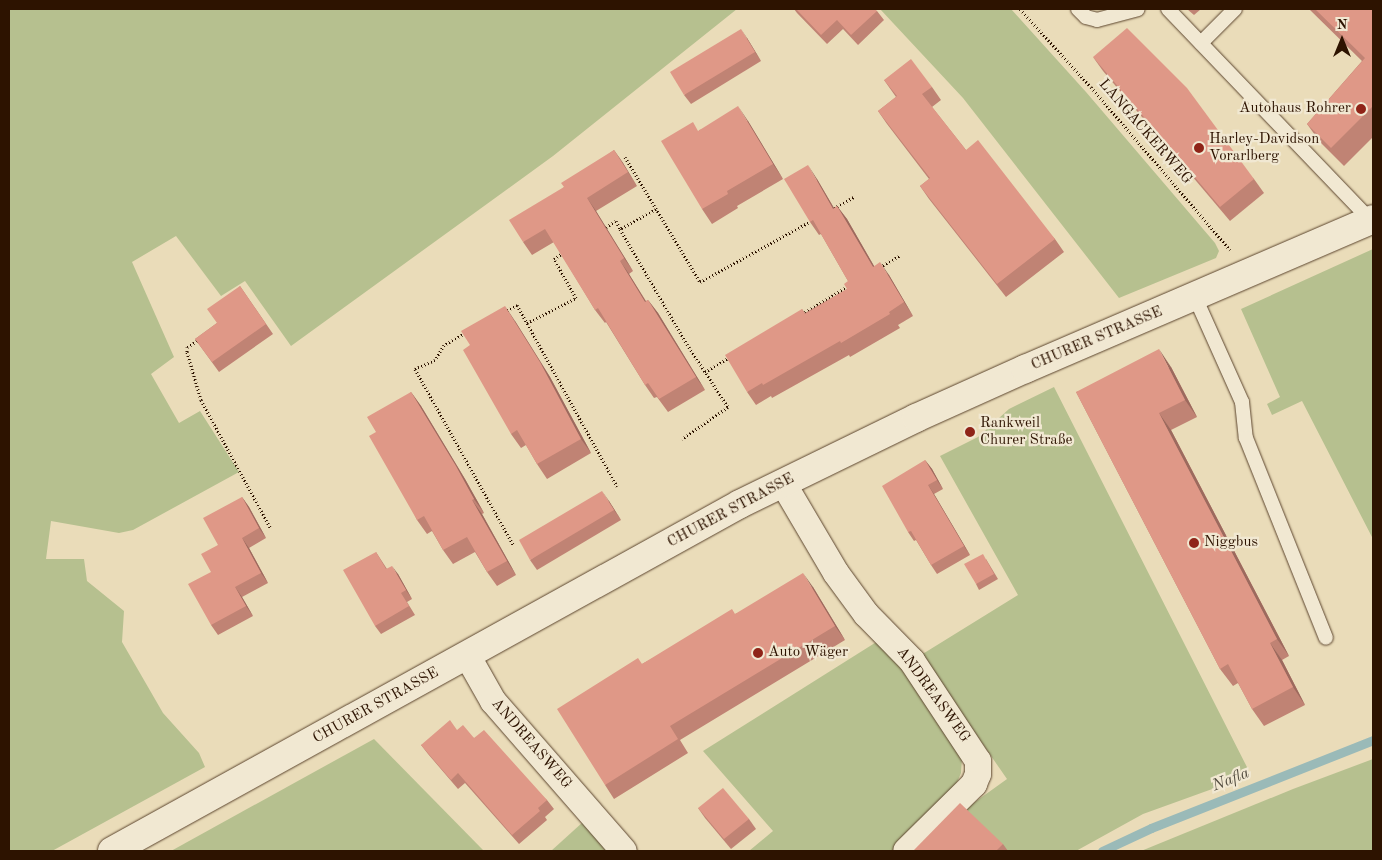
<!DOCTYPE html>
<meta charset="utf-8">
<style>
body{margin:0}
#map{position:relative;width:1382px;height:860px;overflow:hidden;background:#eadcb9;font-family:"Old Standard TT",serif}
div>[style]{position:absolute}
.green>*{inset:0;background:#b6c08f}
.stream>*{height:9px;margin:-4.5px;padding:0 4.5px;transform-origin:4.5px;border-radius:4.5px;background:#9abab8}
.path>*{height:3px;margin-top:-1.5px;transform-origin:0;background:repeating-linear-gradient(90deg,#2d1300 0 1px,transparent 0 3.5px)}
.roads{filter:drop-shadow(0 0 1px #5c452e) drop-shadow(0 0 1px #5c452e)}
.service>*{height:14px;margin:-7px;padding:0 7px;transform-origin:7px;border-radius:7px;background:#f1e8d2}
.minor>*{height:26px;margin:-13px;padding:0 13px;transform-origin:13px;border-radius:13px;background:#f1e8d2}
.secondary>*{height:28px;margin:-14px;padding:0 14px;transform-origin:14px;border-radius:14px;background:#f1e8d2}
.wall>*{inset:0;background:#c08374}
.shaded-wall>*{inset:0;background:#9c6a5e}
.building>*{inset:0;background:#df9887}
.dots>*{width:14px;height:14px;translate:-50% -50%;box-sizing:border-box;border:2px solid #f1e8d2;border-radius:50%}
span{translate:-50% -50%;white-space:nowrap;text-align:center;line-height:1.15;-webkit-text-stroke:4.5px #f1e8d2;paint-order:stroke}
.poi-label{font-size:15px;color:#2d1300}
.right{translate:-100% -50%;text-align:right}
.left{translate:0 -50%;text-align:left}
.street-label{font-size:15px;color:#2d1300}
.water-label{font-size:16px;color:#534d40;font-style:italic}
.frame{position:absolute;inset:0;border:10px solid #2d1300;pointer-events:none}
.north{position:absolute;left:1317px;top:15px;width:50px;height:50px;-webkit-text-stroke:4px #f1e8d2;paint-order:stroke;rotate:0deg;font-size:14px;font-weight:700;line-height:20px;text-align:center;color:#2d1300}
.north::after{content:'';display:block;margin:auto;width:18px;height:22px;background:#2d1300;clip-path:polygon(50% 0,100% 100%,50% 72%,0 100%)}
</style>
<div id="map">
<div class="green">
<div style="clip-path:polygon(9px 9px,737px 9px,553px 156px,291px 346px,245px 281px,221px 296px,176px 236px,132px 262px,174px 357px,151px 374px,179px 423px,200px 411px,239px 472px,133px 530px,119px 533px,51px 521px,46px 559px,84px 559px,87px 581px,124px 611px,122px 642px,163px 713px,199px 753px,205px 767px,52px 851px,9px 851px)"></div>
<div style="clip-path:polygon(880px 9px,1011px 9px,1086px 92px,1215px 243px,1219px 251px,1216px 258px,1119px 298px,963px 98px)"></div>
<div style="clip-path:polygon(1373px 249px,1373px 539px,1302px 401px,1272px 415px,1267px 404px,1280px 397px,1241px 309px)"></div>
<div style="clip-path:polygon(1054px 387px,1251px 775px,1143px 814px,1076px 851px,920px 851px,950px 820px,1007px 779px,921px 655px,1018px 595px,940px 456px,978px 437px,1009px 409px)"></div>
<div style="clip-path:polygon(878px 641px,905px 670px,962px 758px,961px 773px,955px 787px,892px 851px,749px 851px,773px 831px,703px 751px)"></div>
<div style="clip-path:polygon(374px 739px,484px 851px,171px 851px,296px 782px)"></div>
<div style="clip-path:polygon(1373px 759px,1373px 851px,1141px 851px,1293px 789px)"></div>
<div style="clip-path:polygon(583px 822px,609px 851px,551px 851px)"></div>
</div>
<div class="stream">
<div style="left:1102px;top:851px;width:54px;rotate:-25.1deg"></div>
<div style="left:1151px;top:828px;width:239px;rotate:-21.6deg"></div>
</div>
<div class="path">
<div style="left:1020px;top:9px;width:105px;rotate:47.7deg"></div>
<div style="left:1091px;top:87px;width:214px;rotate:49.5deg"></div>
<div style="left:625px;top:157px;width:146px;rotate:59deg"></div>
<div style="left:700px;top:282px;width:127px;rotate:-28.8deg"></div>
<div style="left:834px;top:208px;width:23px;rotate:-29deg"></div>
<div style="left:656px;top:209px;width:41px;rotate:150.9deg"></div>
<div style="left:620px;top:229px;width:133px;rotate:59.8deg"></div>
<div style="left:687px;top:344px;width:75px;rotate:56.9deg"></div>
<div style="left:728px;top:407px;width:56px;rotate:145.2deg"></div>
<div style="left:603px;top:229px;width:15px;rotate:-32deg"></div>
<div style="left:616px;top:221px;width:9px;rotate:63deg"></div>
<div style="left:880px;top:267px;width:24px;rotate:-30deg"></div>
<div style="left:504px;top:312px;width:15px;rotate:-28deg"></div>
<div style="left:517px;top:305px;width:207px;rotate:61.1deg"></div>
<div style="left:802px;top:314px;width:54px;rotate:-31.3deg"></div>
<div style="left:527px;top:323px;width:55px;rotate:-27deg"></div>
<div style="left:576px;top:298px;width:45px;rotate:-119.4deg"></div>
<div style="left:554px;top:259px;width:11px;rotate:-34deg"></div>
<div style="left:465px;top:333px;width:24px;rotate:150deg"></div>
<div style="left:444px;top:345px;width:17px;rotate:121deg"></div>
<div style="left:435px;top:360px;width:22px;rotate:156deg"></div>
<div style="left:415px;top:369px;width:201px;rotate:60.8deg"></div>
<div style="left:200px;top:339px;width:15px;rotate:148deg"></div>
<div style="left:187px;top:347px;width:5px;rotate:90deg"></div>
<div style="left:187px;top:352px;width:50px;rotate:73.7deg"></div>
<div style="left:201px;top:400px;width:145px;rotate:61.5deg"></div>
<div style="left:705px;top:372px;width:29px;rotate:-31deg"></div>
</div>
<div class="roads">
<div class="service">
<div style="left:1078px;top:9px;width:11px;rotate:45deg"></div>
<div style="left:1086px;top:17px;width:11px;rotate:15deg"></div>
<div style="left:1097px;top:20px;width:42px;rotate:-15deg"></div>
<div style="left:1168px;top:9px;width:292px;rotate:46.2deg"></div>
<div style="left:1201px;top:43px;width:48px;rotate:-45deg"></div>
<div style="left:1195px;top:297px;width:115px;rotate:65.9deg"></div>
<div style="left:1242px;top:402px;width:36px;rotate:84deg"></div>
<div style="left:1246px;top:438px;width:215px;rotate:68.2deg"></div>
</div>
<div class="minor">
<div style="left:783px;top:483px;width:104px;rotate:59.5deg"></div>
<div style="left:836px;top:573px;width:51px;rotate:53.8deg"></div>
<div style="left:866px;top:614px;width:66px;rotate:45.6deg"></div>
<div style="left:912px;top:661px;width:120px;rotate:56.6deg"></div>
<div style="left:978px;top:761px;width:13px;rotate:90deg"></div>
<div style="left:978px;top:774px;width:11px;rotate:112deg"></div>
<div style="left:974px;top:784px;width:95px;rotate:135.4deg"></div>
<div style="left:467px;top:655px;width:53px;rotate:60.5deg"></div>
<div style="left:493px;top:701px;width:199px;rotate:48.9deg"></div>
</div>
<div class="secondary">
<div style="left:112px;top:851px;width:717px;rotate:-28.92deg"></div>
<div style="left:740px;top:504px;width:196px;rotate:-26deg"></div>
<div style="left:916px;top:418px;width:120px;rotate:-24.2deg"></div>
<div style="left:1025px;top:369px;width:379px;rotate:-23.3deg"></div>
</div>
</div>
<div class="wall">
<div style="clip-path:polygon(794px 9px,877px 11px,884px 20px,858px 45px,843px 29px,827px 44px,797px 13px)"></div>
<div style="clip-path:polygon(1187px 9px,1201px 9px,1194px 15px)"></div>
<div style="clip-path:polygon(1309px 9px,1373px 9px,1373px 137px,1344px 166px,1320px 142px,1307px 124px,1362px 61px)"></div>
<div style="clip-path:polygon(747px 38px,761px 61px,691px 104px,684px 95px)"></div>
<div style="clip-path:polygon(1093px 57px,1254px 179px,1264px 193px,1230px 221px,1103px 71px)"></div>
<div style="clip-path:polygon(884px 80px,932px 87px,941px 100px,932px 107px,966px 150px,1055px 239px,1064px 252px,1006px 297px,929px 199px,920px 186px,929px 179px,887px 124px,878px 111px,896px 97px)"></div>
<div style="clip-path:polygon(748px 121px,783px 179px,737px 206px,738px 208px,712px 224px,702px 209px,699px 130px)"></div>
<div style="clip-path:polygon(614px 150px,623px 163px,637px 186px,596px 211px,633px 271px,629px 274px,646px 301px,648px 300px,658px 313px,705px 390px,668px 412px,657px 397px,654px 398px,645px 385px,606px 322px,605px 323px,595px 310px,554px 242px,532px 255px,523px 242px,564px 187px)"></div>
<div style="clip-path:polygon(817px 179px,834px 208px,837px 206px,847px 219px,874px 266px,889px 275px,913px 316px,898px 325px,900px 328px,850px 357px,849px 355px,772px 398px,771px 396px,756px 405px,747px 392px,802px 309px,805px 313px,847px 289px,848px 281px,821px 234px,819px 235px,810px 222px)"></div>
<div style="clip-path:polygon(240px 286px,273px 334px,219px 372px,195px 339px,217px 323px)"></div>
<div style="clip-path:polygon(515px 321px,550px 377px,591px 453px,547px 479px,537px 464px,526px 445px,521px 448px,511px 434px)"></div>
<div style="clip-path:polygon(1171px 367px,1197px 417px,1171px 430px,1289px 656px,1282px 660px,1305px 705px,1264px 726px,1252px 709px,1238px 683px,1233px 686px,1220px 669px,1076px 392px)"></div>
<div style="clip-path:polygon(411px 392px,421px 406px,465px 479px,484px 513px,482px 514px,516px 575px,497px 586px,487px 572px,475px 552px,453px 564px,443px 550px,432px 531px,427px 534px,417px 520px,376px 432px)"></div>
<div style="clip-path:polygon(925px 460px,932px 469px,943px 489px,934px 494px,970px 555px,937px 574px,931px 565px,916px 540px,914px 541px,908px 532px)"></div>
<div style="clip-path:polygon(242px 497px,249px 507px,266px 538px,249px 548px,268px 583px,242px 597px,253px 616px,218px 635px,211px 625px,211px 572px,218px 545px)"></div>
<div style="clip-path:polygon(609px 501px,621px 520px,537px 570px,530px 560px)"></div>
<div style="clip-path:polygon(376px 552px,387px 569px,398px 574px,412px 599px,407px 602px,415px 615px,381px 634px,375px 626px)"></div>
<div style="clip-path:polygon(986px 559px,998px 579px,979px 590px,976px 584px)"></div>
<div style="clip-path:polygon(813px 587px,845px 640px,680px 740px,688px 753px,614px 799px,605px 785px,642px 664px,735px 614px)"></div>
<div style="clip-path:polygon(457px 730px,474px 738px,547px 800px,554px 809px,545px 817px,547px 820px,519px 844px,465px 783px,458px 789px,428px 754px,421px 745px)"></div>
<div style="clip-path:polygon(698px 808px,749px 819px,756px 829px,731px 849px,705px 818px)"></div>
<div style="clip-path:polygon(1003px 844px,1008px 851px,913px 851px)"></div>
</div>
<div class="shaded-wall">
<div style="clip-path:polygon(741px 29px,747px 38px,761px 61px,755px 52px)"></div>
<div style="clip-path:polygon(738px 106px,748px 121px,783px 179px,773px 164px)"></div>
<div style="clip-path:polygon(614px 150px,623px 163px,637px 186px,628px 172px)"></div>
<div style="clip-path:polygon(808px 165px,817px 179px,842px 222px,833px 209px)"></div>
<div style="clip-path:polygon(587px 198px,596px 211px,633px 271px,624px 258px)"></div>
<div style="clip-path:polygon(837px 206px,847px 219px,882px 280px,873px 267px)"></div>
<div style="clip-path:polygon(620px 261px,629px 274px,654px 315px,645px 302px)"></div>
<div style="clip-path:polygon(880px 262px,889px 275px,913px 316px,904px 302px)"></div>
<div style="clip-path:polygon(648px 300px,658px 313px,705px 390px,696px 377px)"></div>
<div style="clip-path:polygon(505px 306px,515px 321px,550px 377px,591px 453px,581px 439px)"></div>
<div style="clip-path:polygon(1159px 349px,1171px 367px,1197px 417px,1185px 400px)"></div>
<div style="clip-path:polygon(411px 392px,421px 406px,465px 479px,484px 513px,474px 499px)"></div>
<div style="clip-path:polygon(1159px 413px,1171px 430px,1289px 656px,1277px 639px)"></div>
<div style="clip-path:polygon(925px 460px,932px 469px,943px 489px,937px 480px)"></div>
<div style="clip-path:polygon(928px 485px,934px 494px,970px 555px,964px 546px)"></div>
<div style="clip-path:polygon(602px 491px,609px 501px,621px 520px,614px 510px)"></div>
<div style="clip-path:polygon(242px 497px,249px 507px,266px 538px,259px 528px)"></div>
<div style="clip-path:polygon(472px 500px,482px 514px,516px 575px,507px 561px)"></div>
<div style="clip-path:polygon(242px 538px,249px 548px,268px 583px,261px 573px)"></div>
<div style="clip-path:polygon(392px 566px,398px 574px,412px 599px,406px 590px)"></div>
<div style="clip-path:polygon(803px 573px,813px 587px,845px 640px,835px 626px)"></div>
<div style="clip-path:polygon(235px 587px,242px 597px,253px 616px,246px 606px)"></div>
<div style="clip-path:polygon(1270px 643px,1282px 660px,1305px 705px,1293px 687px)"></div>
</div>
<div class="building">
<div style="clip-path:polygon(796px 9px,875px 9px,877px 11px,851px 35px,837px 20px,821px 35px)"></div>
<div style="clip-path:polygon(1315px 9px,1373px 9px,1373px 106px,1331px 148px,1307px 124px,1365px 58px)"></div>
<div style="clip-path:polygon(1127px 28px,1187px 88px,1254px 179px,1220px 207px,1093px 57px)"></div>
<div style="clip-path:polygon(741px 29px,755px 52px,684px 95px,670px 72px)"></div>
<div style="clip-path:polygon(911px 59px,932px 87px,922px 94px,966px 150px,978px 140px,1055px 239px,997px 284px,920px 186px,930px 178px,878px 111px,897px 96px,884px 80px)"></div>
<div style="clip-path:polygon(738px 106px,773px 164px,727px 191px,728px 194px,702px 209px,661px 141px,693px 122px,698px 131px)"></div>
<div style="clip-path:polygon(614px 150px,628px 172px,587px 198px,624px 258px,620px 261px,645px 302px,648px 300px,696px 377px,659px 399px,648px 383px,645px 385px,598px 308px,595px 310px,545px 229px,523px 242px,509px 220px,564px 187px,561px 183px)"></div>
<div style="clip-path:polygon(808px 165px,833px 209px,837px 206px,873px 267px,880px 262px,904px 302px,889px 312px,890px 314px,841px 343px,840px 341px,763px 385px,762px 383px,747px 392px,725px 355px,802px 309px,805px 314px,847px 289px,844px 284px,848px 281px,813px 220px,810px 222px,784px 179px)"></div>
<div style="clip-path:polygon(240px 286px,266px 324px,212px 362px,195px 339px,217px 323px,207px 309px)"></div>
<div style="clip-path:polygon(505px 306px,540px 362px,581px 439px,537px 464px,517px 430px,511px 434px,463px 350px,470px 345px,461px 331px)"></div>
<div style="clip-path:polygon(1159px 349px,1185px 400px,1159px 413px,1277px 639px,1270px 643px,1293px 687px,1252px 709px,1228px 664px,1220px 669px,1076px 392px)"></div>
<div style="clip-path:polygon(411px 392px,456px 466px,474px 499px,472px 500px,507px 561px,487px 572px,467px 537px,443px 550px,424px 516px,417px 520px,369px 436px,376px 432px,367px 417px)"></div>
<div style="clip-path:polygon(925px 460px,937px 480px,928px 485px,964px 546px,931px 565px,911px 531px,908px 532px,882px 486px)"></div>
<div style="clip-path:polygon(602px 491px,614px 510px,530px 560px,519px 540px)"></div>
<div style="clip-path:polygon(242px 497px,259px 528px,242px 538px,261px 573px,235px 587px,246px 606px,211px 625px,188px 584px,211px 572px,201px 554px,218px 545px,203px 518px)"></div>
<div style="clip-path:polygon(376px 552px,386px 569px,392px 566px,406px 590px,401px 593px,409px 606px,375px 626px,343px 570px)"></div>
<div style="clip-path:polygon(983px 554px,994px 574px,976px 584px,964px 564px)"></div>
<div style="clip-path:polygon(803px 573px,835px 626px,670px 726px,678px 739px,605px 785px,557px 709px,638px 658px,642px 664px,732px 609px,735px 614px)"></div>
<div style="clip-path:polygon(450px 720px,457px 730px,463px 725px,474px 738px,484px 730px,547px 800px,538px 808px,540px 811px,512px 835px,458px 773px,451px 780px,421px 745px)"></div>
<div style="clip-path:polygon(723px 788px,749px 819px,724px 839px,698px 808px)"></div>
<div style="clip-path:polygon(960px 803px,1003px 844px,996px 851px,913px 851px)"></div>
</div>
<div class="dots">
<div style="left:1361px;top:109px;background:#8f2418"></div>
<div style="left:1199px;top:148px;background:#8f2418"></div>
<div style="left:970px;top:432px;background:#8f2418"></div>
<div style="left:1194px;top:543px;background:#8f2418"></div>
<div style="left:758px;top:653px;background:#8f2418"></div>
</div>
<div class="poi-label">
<span class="right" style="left:1351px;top:109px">Autohaus Rohrer</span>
<span class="left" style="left:1209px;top:148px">Harley-Davidson<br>Vorarlberg</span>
<span class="left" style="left:980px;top:432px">Rankweil<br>Churer Straße</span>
<span class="left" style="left:1204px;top:543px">Niggbus</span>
<span class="left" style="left:768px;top:653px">Auto Wäger</span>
</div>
<div class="street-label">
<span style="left:1145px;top:132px;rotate:49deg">LANGACKERWEG</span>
<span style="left:1097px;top:339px;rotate:-23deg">CHURER STRASSE</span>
<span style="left:731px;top:511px;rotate:-28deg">CHURER STRASSE</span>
<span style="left:933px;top:695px;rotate:54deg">ANDREASWEG</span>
<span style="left:376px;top:706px;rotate:-29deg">CHURER STRASSE</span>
<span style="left:531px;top:744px;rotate:49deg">ANDREASWEG</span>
</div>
<div class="water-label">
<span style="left:1231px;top:780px;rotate:-22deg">Nafla</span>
</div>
<div class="frame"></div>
<div class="north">N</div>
</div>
